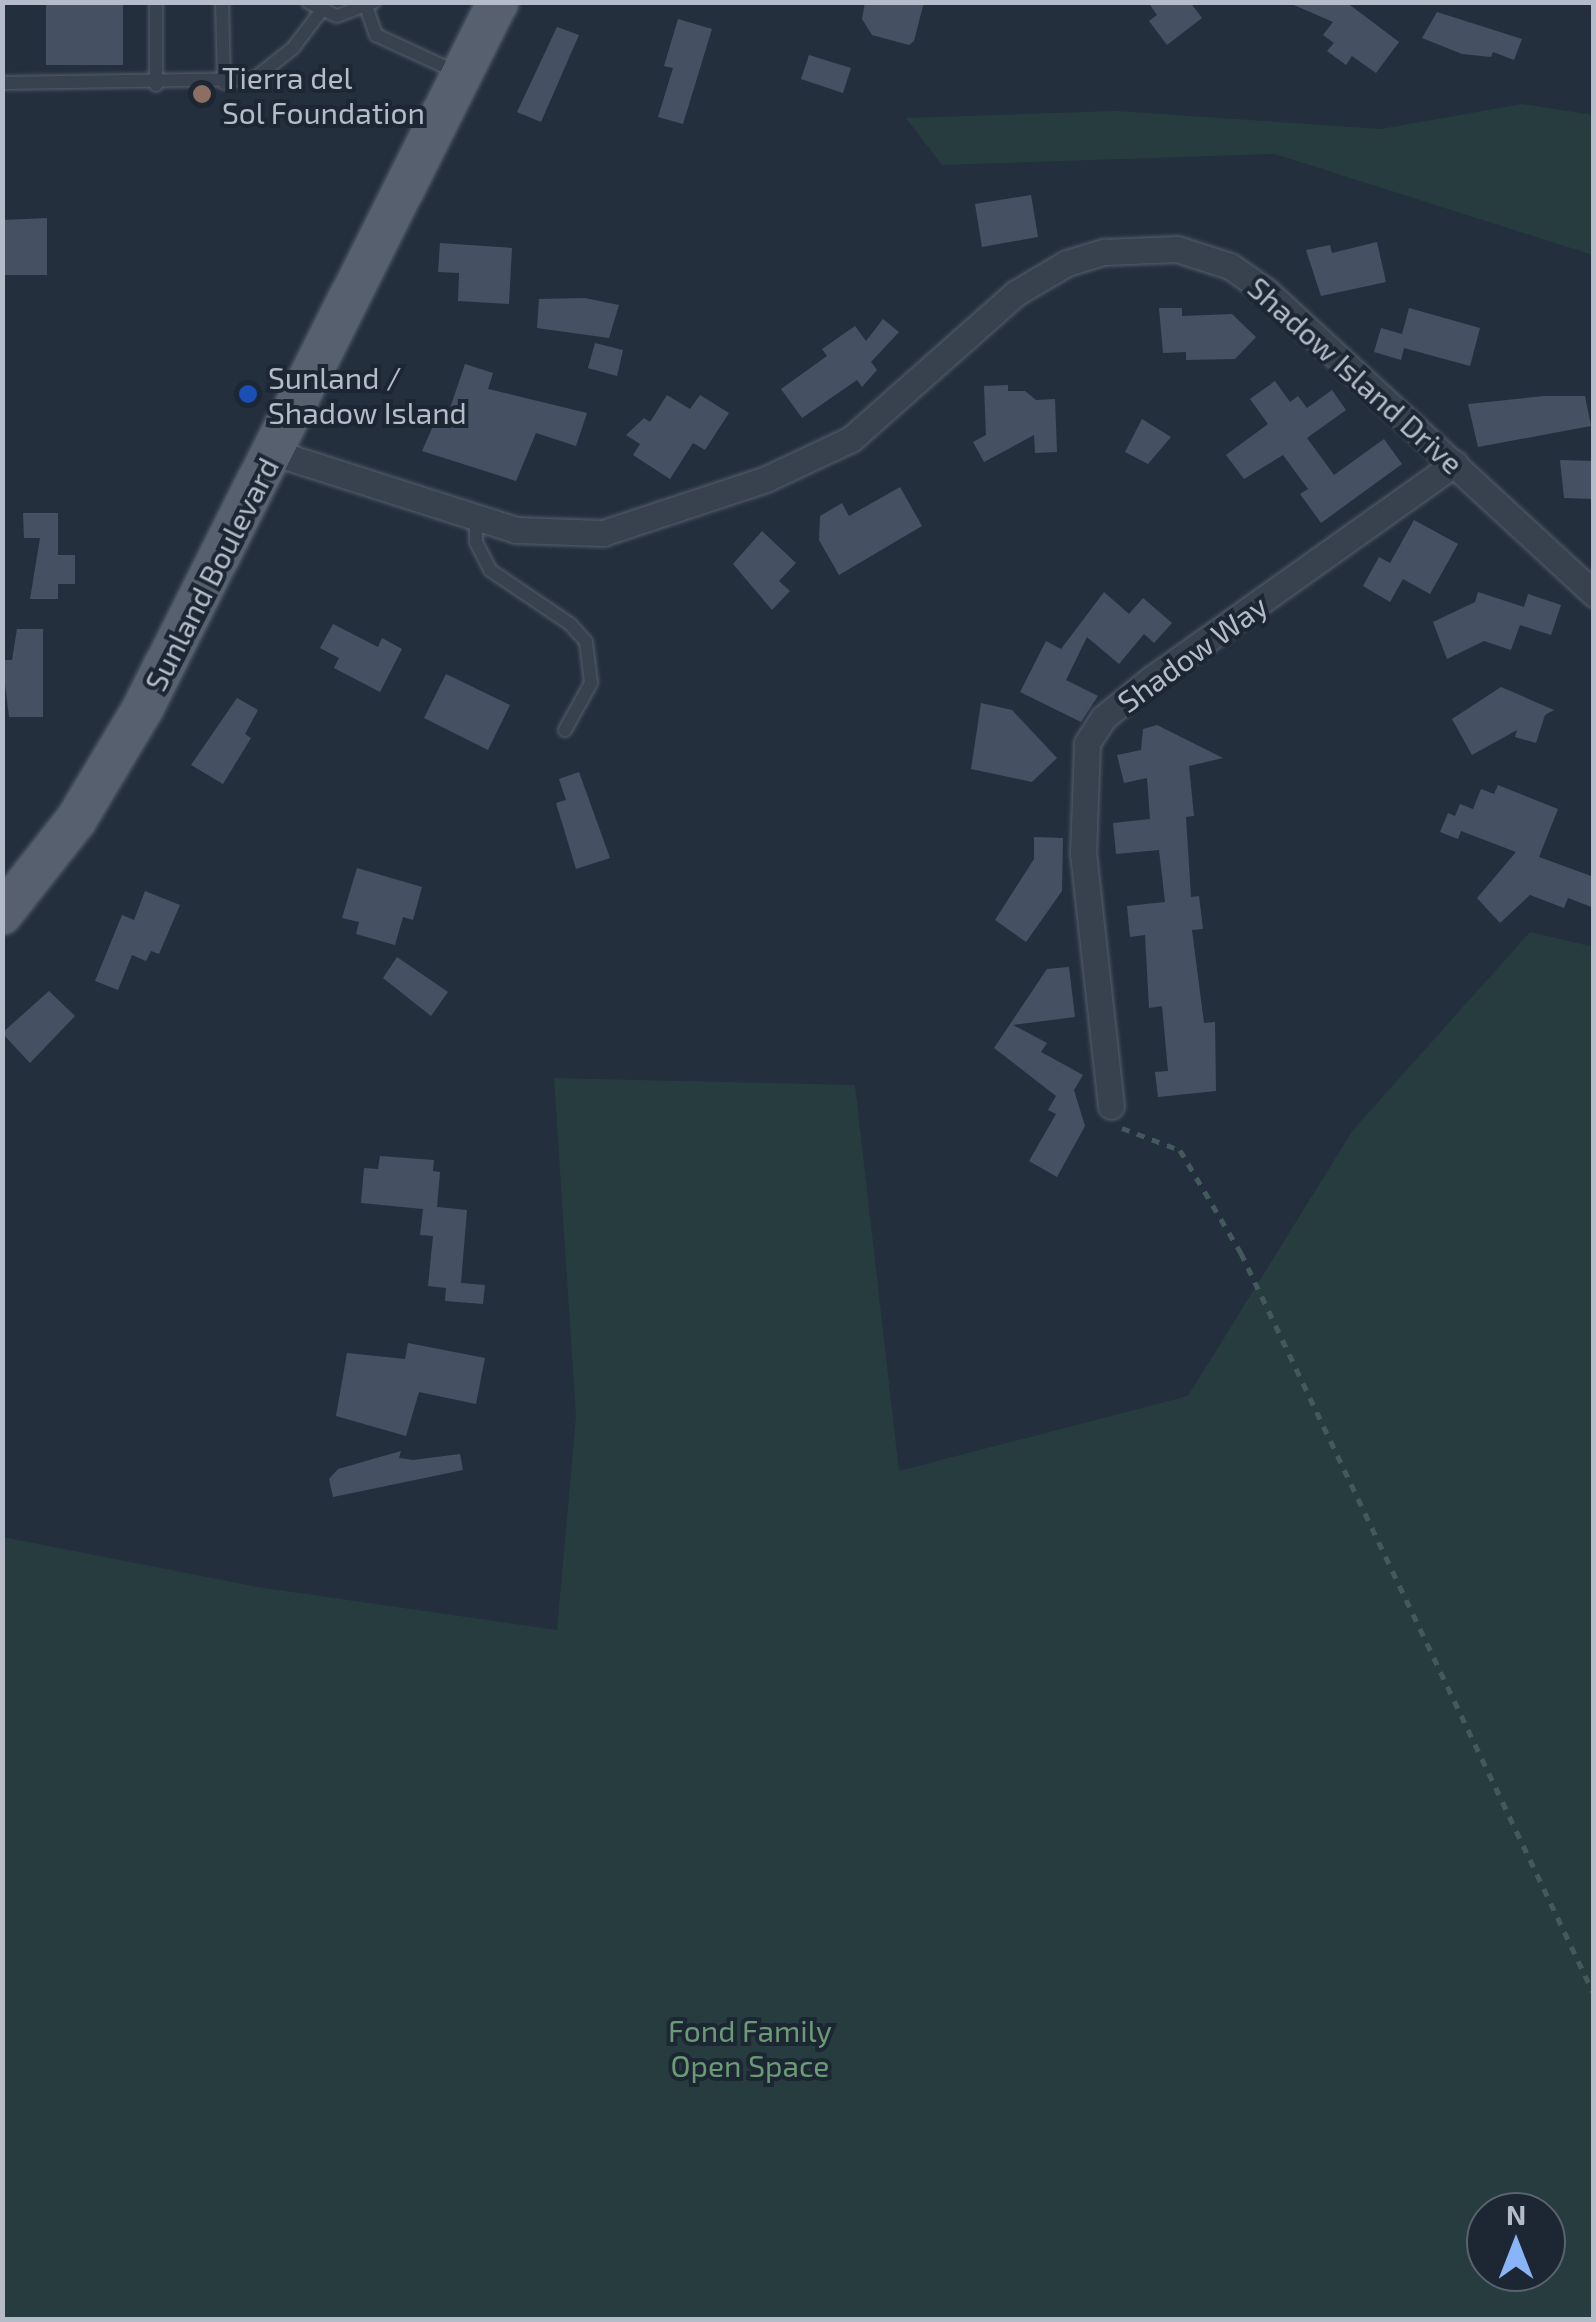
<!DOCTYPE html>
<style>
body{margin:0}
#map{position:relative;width:1596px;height:2322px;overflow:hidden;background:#242f3e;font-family:"Exo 2",sans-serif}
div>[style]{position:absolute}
.green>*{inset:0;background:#263c3f}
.building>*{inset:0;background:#455162}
.path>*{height:5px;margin-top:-2.5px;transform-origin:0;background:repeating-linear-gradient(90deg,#44595c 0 8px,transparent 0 16px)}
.roads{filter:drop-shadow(0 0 2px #565f6c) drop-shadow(0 0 2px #565f6c)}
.lane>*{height:12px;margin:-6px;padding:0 6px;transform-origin:6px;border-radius:6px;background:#38414e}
.street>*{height:25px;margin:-12.5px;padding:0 12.5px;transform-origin:12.5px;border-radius:12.5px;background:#38414e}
.primary>*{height:40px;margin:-20px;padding:0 20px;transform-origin:20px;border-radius:20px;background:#56606e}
.dots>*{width:28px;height:28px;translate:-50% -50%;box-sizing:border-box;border:5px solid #1d2633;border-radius:50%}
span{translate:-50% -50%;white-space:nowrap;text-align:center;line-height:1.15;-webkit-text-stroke:8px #1d2633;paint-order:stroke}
.poi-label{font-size:30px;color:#b4bcc9}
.left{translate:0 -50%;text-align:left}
.street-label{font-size:30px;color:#b4bcc9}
.park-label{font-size:30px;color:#6b9a76}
.frame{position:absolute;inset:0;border:5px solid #b4bcc9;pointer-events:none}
.north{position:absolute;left:1466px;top:2192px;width:100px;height:100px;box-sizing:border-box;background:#1d2633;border:2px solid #59626f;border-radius:50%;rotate:0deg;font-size:28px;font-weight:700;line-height:40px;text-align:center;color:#b4bcc9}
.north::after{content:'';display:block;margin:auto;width:35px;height:45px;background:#8ab4f8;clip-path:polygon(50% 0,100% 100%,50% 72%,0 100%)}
</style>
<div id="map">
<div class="green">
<div style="clip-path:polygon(1522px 104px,1593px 115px,1593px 255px,1275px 154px,942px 165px,906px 118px,1116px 111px,1381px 129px)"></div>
<div style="clip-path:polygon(evenodd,1530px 932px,1594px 947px,1593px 2319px,3px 2319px,3px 1537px,257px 1587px,557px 1630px,576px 1417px,554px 1078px,855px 1085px,899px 1471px,1188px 1396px,1353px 1130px,1530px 932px,1486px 2212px,1546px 2212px,1546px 2272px,1486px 2272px,1486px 2212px)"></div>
</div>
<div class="building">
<div style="clip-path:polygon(46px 2px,123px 2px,123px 65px,46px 65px)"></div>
<div style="clip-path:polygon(865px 2px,924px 2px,914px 41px,909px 45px,872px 35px,862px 19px)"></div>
<div style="clip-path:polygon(1148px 2px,1190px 2px,1202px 18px,1167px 45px,1149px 21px,1157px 15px)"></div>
<div style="clip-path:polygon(1287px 2px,1346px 2px,1399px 42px,1376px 73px,1352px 56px,1346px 65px,1327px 51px,1334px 43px,1323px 35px,1333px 22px)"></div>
<div style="clip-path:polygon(1437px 12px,1522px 39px,1514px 60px,1493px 52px,1491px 57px,1462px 54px,1422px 38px)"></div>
<div style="clip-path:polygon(678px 19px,712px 29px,683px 124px,658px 117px,673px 68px,664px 66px)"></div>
<div style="clip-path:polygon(557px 27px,579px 35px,541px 122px,517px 112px)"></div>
<div style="clip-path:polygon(809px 55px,851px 68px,843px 93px,801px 79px)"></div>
<div style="clip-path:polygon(1031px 195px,1038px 237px,982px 247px,975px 204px)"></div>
<div style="clip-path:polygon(47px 218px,47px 275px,2px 275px,2px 220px)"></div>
<div style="clip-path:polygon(1377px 242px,1386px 282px,1321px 296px,1306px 250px,1330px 245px,1332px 253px)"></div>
<div style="clip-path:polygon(440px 243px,512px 248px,509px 304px,458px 301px,459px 273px,438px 272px)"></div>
<div style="clip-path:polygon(585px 298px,619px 305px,609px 338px,537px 328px,539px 299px)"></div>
<div style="clip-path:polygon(1159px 308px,1182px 308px,1182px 316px,1232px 314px,1256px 337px,1235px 359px,1186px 360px,1186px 352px,1163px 353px)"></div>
<div style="clip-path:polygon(1409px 308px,1480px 328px,1470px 366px,1404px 348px,1401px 360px,1374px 352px,1381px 328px,1402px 334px)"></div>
<div style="clip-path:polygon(883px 319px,899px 332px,871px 362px,877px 370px,862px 387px,857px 380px,802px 418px,781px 389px,827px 356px,822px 349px,855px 326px,866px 341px)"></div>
<div style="clip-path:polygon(595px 343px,623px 350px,617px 376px,588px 368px)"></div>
<div style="clip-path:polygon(465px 364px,493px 373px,488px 389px,587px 413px,576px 446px,536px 433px,516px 481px,422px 451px,437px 417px,448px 414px)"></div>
<div style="clip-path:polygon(1275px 381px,1290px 402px,1298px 396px,1307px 408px,1332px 390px,1346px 410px,1307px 438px,1334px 475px,1384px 439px,1402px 464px,1321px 523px,1300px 494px,1308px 489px,1283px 455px,1244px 479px,1226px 455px,1268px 424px,1250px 399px)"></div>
<div style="clip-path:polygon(1008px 385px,1008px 391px,1025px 391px,1036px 400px,1055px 399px,1057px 452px,1035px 453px,1034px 435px,984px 462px,973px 442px,986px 435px,984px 386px)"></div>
<div style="clip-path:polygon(667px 395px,690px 409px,700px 395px,729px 413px,705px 450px,693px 443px,670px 479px,633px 455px,640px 444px,626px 435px,644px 418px,650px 422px)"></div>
<div style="clip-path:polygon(1544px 396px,1585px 396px,1591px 426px,1478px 447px,1468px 404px)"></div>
<div style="clip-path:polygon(1142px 419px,1171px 437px,1148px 464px,1125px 452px)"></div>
<div style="clip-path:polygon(1560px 460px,1594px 461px,1594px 499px,1564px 498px)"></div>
<div style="clip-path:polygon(900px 487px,922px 526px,839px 575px,819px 540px,820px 516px,842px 503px,849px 516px)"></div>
<div style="clip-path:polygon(23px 513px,58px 513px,58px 555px,75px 555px,75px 584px,58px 584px,58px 599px,30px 599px,40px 538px,24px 538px)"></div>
<div style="clip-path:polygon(1414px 520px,1458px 544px,1430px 594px,1403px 579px,1390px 602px,1363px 586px,1379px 557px,1390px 563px)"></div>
<div style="clip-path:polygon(762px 531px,796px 563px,779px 581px,790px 591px,772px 610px,733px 564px)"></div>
<div style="clip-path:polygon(1104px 592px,1129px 614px,1143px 598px,1172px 623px,1154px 643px,1144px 634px,1119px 664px,1087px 637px,1066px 680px,1098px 696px,1081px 722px,1020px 692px,1046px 641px,1061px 649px)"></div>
<div style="clip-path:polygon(1478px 592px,1524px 607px,1528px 594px,1561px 605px,1551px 635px,1520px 625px,1511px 650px,1484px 641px,1447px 659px,1433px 622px,1475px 602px)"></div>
<div style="clip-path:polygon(333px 624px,378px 647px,382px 638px,402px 649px,380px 692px,334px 668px,339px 658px,320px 648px)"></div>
<div style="clip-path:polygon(17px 629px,43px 629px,43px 717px,9px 717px,2px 660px,12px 660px)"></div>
<div style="clip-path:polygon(446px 674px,510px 705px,488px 750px,424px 718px)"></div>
<div style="clip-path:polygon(1501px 687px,1554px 710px,1545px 715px,1536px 743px,1515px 737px,1517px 730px,1472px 755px,1452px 719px)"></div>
<div style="clip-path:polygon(237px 698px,258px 710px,245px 734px,251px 738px,223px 784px,191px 765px)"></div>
<div style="clip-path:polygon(981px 703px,1012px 710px,1057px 758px,1032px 782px,971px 769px)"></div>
<div style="clip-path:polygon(1157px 725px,1223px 758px,1189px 766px,1194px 816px,1186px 817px,1191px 897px,1199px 896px,1203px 929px,1192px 930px,1204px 1023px,1215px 1022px,1216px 1091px,1158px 1097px,1155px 1072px,1168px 1071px,1162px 1006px,1149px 1008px,1145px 935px,1130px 937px,1127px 906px,1165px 902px,1159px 850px,1116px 854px,1113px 823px,1150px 819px,1147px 778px,1124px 783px,1117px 755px,1141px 750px,1143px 729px)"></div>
<div style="clip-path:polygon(579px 772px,610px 858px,576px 869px,556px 803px,566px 800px,559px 779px)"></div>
<div style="clip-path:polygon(1498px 785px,1558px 809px,1539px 857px,1594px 877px,1594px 908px,1568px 898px,1564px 908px,1530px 895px,1500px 923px,1477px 898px,1516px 852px,1461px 831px,1458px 839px,1440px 832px,1448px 813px,1455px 816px,1460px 804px,1473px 809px,1481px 789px,1494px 794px)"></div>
<div style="clip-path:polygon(1034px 837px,1063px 838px,1062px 891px,1026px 942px,995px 920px,1034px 859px)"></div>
<div style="clip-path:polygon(357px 868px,422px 887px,413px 920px,403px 917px,395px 945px,356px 934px,359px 922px,342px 918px)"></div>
<div style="clip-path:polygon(145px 891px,180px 905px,159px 954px,151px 951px,146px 961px,132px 955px,118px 990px,95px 981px,122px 915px,134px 920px)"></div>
<div style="clip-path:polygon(397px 957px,448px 992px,431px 1016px,383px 978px)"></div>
<div style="clip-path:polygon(1069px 967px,1075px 1017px,1013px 1025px,1047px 1043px,1041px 1052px,1083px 1075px,1074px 1090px,1085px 1126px,1057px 1177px,1029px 1161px,1056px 1114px,1048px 1110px,1056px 1096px,994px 1048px,1047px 969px)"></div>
<div style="clip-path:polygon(49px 991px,75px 1016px,30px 1063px,2px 1033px)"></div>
<div style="clip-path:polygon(380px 1156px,434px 1160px,433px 1171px,440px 1172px,437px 1207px,467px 1210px,461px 1283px,485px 1285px,483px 1304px,445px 1301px,446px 1288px,428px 1286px,433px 1236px,420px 1235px,423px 1209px,361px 1203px,364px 1168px,378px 1169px)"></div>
<div style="clip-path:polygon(408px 1343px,485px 1358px,476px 1404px,419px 1392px,406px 1436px,336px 1416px,347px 1353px,405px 1359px)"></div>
<div style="clip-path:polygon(401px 1451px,399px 1458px,413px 1460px,460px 1454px,463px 1470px,333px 1497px,329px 1479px,338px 1469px)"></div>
</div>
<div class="path">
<div style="left:1122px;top:1128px;width:62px;rotate:20.8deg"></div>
<div style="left:1180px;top:1150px;width:120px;rotate:59.4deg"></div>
<div style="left:1241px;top:1253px;width:821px;rotate:64.53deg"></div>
</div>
<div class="roads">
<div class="lane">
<div style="left:156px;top:2px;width:83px;rotate:90deg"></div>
<div style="left:222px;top:2px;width:81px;rotate:88.6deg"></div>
<div style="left:308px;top:2px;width:32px;rotate:26deg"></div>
<div style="left:337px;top:16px;width:40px;rotate:-21deg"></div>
<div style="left:367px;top:9px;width:28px;rotate:71deg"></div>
<div style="left:376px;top:35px;width:88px;rotate:24.8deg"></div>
<div style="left:2px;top:83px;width:252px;rotate:-0.9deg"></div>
<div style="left:254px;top:79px;width:50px;rotate:-38.5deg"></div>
<div style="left:293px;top:48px;width:46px;rotate:-52.9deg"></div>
<div style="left:476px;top:518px;width:24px;rotate:90deg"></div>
<div style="left:476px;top:542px;width:31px;rotate:63deg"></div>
<div style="left:490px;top:570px;width:97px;rotate:34deg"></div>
<div style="left:570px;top:624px;width:24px;rotate:48deg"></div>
<div style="left:586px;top:642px;width:41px;rotate:83deg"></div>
<div style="left:591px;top:683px;width:54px;rotate:119deg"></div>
</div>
<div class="street">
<div style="left:272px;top:452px;width:256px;rotate:17.7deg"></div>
<div style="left:516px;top:530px;width:87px;rotate:2deg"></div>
<div style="left:603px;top:533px;width:172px;rotate:-18.3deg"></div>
<div style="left:766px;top:479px;width:94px;rotate:-25.2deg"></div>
<div style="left:851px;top:439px;width:220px;rotate:-41.5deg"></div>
<div style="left:1016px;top:293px;width:59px;rotate:-30.5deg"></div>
<div style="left:1067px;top:263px;width:39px;rotate:-17deg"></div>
<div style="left:1104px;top:252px;width:73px;rotate:-2.4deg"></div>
<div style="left:1177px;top:249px;width:56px;rotate:17.8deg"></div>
<div style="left:1230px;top:266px;width:44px;rotate:34.8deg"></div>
<div style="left:1266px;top:291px;width:447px;rotate:42.7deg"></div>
<div style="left:1111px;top:1106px;width:254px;rotate:-96.3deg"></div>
<div style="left:1083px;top:854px;width:111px;rotate:-87.9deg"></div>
<div style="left:1087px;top:743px;width:30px;rotate:-57deg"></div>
<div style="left:1103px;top:718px;width:60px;rotate:-39deg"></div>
<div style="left:1150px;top:680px;width:374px;rotate:-35.4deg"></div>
</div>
<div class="primary">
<div style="left:2px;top:914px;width:120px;rotate:-51.8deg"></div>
<div style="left:76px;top:820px;width:131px;rotate:-59.1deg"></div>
<div style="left:143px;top:708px;width:790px;rotate:-63.31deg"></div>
</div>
</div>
<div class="dots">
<div style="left:202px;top:94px;background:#8d6e63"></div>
<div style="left:248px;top:394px;background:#1a4fb4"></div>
</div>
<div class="poi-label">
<span class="left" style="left:222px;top:94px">Tierra del<br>Sol Foundation</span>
<span class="left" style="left:268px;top:394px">Sunland /<br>Shadow Island</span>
</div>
<div class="street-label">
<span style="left:1356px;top:375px;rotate:42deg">Shadow Island Drive</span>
<span style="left:211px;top:574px;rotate:-63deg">Sunland Boulevard</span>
<span style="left:1192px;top:653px;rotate:-36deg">Shadow Way</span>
</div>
<div class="park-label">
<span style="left:750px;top:2047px">Fond Family<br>Open Space</span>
</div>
<div class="frame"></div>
<div class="north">N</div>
</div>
